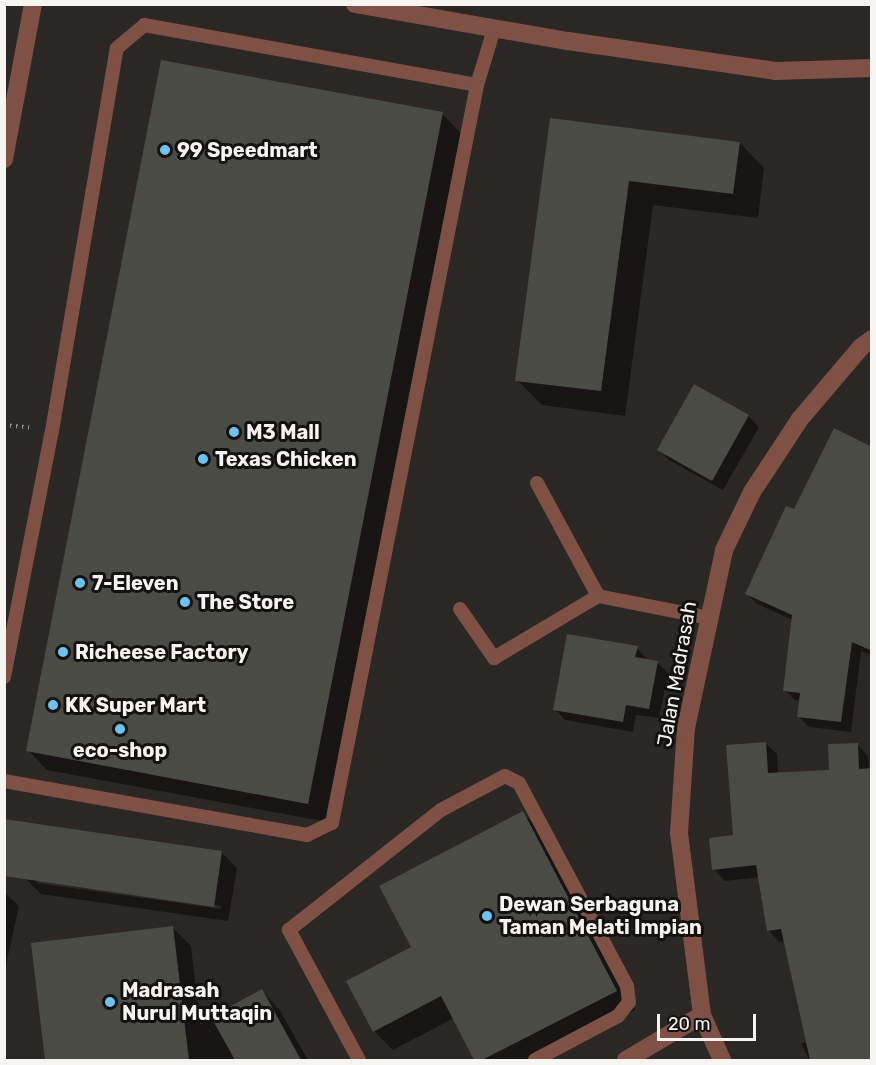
<!DOCTYPE html>
<style>
body{margin:0}
#map{position:relative;width:876px;height:1065px;overflow:hidden;background:#2b2724;font-family:Rubik,sans-serif}
div>[style]{position:absolute}
.shadow>*{inset:0;background:#0007}
.building>*{inset:0;background:#4b4b46}
.path>*{height:4px;margin-top:-2px;transform-origin:0;background:repeating-linear-gradient(90deg,#999693 0 1.5px,transparent 0 6px)}
.lane>*{height:14px;margin:-7px;padding:0 7px;transform-origin:7px;border-radius:7px;background:#7f5044}
.street>*{height:18px;margin:-9px;padding:0 9px;transform-origin:9px;border-radius:9px;background:#7f5044}
.dots>*{width:16px;height:16px;translate:-50% -50%;box-sizing:border-box;border:3px solid #12110f;border-radius:50%}
span{translate:-50% -50%;white-space:nowrap;text-align:center;line-height:1.15;-webkit-text-stroke:6px #12110f;paint-order:stroke}
.poi-label{font-size:20px;color:#f7f5f2;font-weight:700}
.left{translate:0 -50%;text-align:left}
.street-label{font-size:20px;color:#f7f5f2}
.frame{position:absolute;inset:0;border:6px solid #f7f5f2;pointer-events:none}
.scale{position:absolute;left:657px;top:1014px;width:99px;height:27px;box-sizing:border-box;border:3px solid #f7f5f2;border-top:0;padding-left:8px;font-size:18px;line-height:21px;white-space:nowrap;color:#f7f5f2;-webkit-text-stroke:4px #12110f;paint-order:stroke}
</style>
<div id="map">
<div class="shadow">
<div style="clip-path:polygon(442px 114px,461px 133px,327px 822px,47px 770px,28px 750px)"></div>
<div style="clip-path:polygon(551px 120px,740px 143px,764px 168px,758px 218px,653px 205px,625px 416px,542px 405px,517px 380px)"></div>
<div style="clip-path:polygon(695px 386px,748px 416px,759px 427px,723px 490px,669px 460px,659px 450px)"></div>
<div style="clip-path:polygon(872px 448px,872px 655px,861px 651px,851px 732px,809px 727px,799px 717px,801px 701px,795px 700px,784px 690px,793px 620px,757px 604px,747px 594px,794px 511px)"></div>
<div style="clip-path:polygon(637px 648px,647px 660px,657px 662px,668px 673px,659px 718px,636px 715px,633px 732px,565px 720px,555px 709px)"></div>
<div style="clip-path:polygon(765px 743px,777px 754px,778px 774px,831px 772px,857px 744px,868px 756px,869px 770px,872px 770px,872px 1060px,809px 1060px,801px 1043px,807px 1042px,785px 941px,779px 942px,768px 930px,760px 877px,725px 881px,714px 869px,735px 836px)"></div>
<div style="clip-path:polygon(523px 813px,542px 832px,635px 1010px,538px 1060px,476px 1060px,454px 1018px,393px 1050px,374px 1031px,413px 948px)"></div>
<div style="clip-path:polygon(evenodd,221px 852px,237px 868px,228px 921px,41px 894px,26px 879px,221px 852px,37px 880px,221px 906px,221px 909px,37px 883px,37px 880px)"></div>
<div style="clip-path:polygon(4px 892px,19px 906px,4px 974px)"></div>
<div style="clip-path:polygon(173px 928px,191px 946px,200px 1025px,262px 991px,279px 1009px,308px 1060px,46px 1060px,33px 944px)"></div>
</div>
<div class="building">
<div style="clip-path:polygon(161px 60px,443px 112px,308px 804px,26px 751px)"></div>
<div style="clip-path:polygon(550px 118px,740px 142px,733px 194px,629px 181px,601px 391px,515px 381px)"></div>
<div style="clip-path:polygon(694px 384px,749px 415px,712px 481px,657px 450px)"></div>
<div style="clip-path:polygon(834px 428px,872px 447px,872px 651px,852px 642px,841px 722px,797px 717px,800px 693px,783px 691px,792px 615px,745px 594px,786px 506px,794px 509px)"></div>
<div style="clip-path:polygon(567px 634px,638px 646px,635px 657px,658px 661px,649px 709px,626px 705px,623px 722px,553px 710px)"></div>
<div style="clip-path:polygon(766px 742px,768px 773px,829px 770px,828px 744px,858px 743px,859px 769px,872px 768px,872px 1060px,810px 1060px,781px 929px,767px 931px,756px 865px,712px 870px,709px 838px,733px 835px,726px 745px)"></div>
<div style="clip-path:polygon(523px 811px,617px 991px,482px 1060px,474px 1060px,441px 996px,373px 1032px,346px 981px,411px 947px,379px 886px)"></div>
<div style="clip-path:polygon(4px 819px,222px 851px,214px 907px,4px 876px)"></div>
<div style="clip-path:polygon(173px 926px,189px 1060px,45px 1060px,31px 943px)"></div>
<div style="clip-path:polygon(262px 989px,301px 1060px,235px 1060px,211px 1017px)"></div>
</div>
<div class="path">
<div style="left:4px;top:425px;width:27px;rotate:6deg"></div>
</div>
<div class="lane">
<div style="left:537px;top:483px;width:128px;rotate:61.6deg"></div>
<div style="left:598px;top:596px;width:113px;rotate:11.2deg"></div>
<div style="left:460px;top:609px;width:60px;rotate:55.2deg"></div>
<div style="left:494px;top:658px;width:121px;rotate:-30.8deg"></div>
<div style="left:4px;top:677px;width:251px;rotate:-79deg"></div>
<div style="left:52px;top:431px;width:388px;rotate:-80.4deg"></div>
<div style="left:117px;top:48px;width:35px;rotate:-40deg"></div>
<div style="left:144px;top:25px;width:338px;rotate:10.2deg"></div>
<div style="left:4px;top:781px;width:308px;rotate:10.1deg"></div>
<div style="left:307px;top:835px;width:28px;rotate:-26deg"></div>
<div style="left:332px;top:823px;width:752px;rotate:-78.88deg"></div>
<div style="left:477px;top:85px;width:59px;rotate:-73.1deg"></div>
<div style="left:359px;top:1060px;width:148px;rotate:-118.3deg"></div>
<div style="left:289px;top:930px;width:194px;rotate:-38.3deg"></div>
<div style="left:441px;top:810px;width:72px;rotate:-28deg"></div>
<div style="left:505px;top:776px;width:16px;rotate:27deg"></div>
<div style="left:519px;top:783px;width:230px;rotate:62deg"></div>
<div style="left:627px;top:986px;width:16px;rotate:83deg"></div>
<div style="left:629px;top:1002px;width:18px;rotate:128deg"></div>
<div style="left:618px;top:1016px;width:94px;rotate:152.1deg"></div>
</div>
<div class="street">
<div style="left:355px;top:4px;width:216px;rotate:9.9deg"></div>
<div style="left:568px;top:41px;width:209px;rotate:8.2deg"></div>
<div style="left:775px;top:71px;width:97px;rotate:-1.8deg"></div>
<div style="left:4px;top:159px;width:158px;rotate:-79.4deg"></div>
<div style="left:626px;top:1060px;width:88px;rotate:-30.6deg"></div>
<div style="left:722px;top:1060px;width:49px;rotate:-114deg"></div>
<div style="left:702px;top:1015px;width:183px;rotate:-97.2deg"></div>
<div style="left:679px;top:833px;width:105px;rotate:-86.2deg"></div>
<div style="left:686px;top:728px;width:182px;rotate:-77.9deg"></div>
<div style="left:724px;top:550px;width:64px;rotate:-64.2deg"></div>
<div style="left:752px;top:492px;width:87px;rotate:-56.7deg"></div>
<div style="left:800px;top:419px;width:94px;rotate:-49.7deg"></div>
<div style="left:861px;top:347px;width:14px;rotate:-36deg"></div>
</div>
<div class="dots">
<div style="left:165px;top:150px;background:#6ac3f1"></div>
<div style="left:234px;top:432px;background:#6ac3f1"></div>
<div style="left:203px;top:459px;background:#6ac3f1"></div>
<div style="left:80px;top:583px;background:#6ac3f1"></div>
<div style="left:185px;top:602px;background:#6ac3f1"></div>
<div style="left:63px;top:652px;background:#6ac3f1"></div>
<div style="left:53px;top:705px;background:#6ac3f1"></div>
<div style="left:120px;top:729px;background:#6ac3f1"></div>
<div style="left:487px;top:916px;background:#6ac3f1"></div>
<div style="left:110px;top:1002px;background:#6ac3f1"></div>
</div>
<div class="poi-label">
<span class="left" style="left:177px;top:150px">99 Speedmart</span>
<span class="left" style="left:246px;top:432px">M3 Mall</span>
<span class="left" style="left:215px;top:459px">Texas Chicken</span>
<span class="left" style="left:92px;top:583px">7-Eleven</span>
<span class="left" style="left:197px;top:602px">The Store</span>
<span class="left" style="left:75px;top:652px">Richeese Factory</span>
<span class="left" style="left:65px;top:705px">KK Super Mart</span>
<span style="left:120px;top:750px">eco-shop</span>
<span class="left" style="left:499px;top:916px">Dewan Serbaguna<br>Taman Melati Impian</span>
<span class="left" style="left:122px;top:1002px">Madrasah<br>Nurul Muttaqin</span>
</div>
<div class="street-label">
<span style="left:677px;top:674px;rotate:-80deg">Jalan Madrasah</span>
</div>
<div class="frame"></div>
<div class="scale">20 m</div>
</div>
